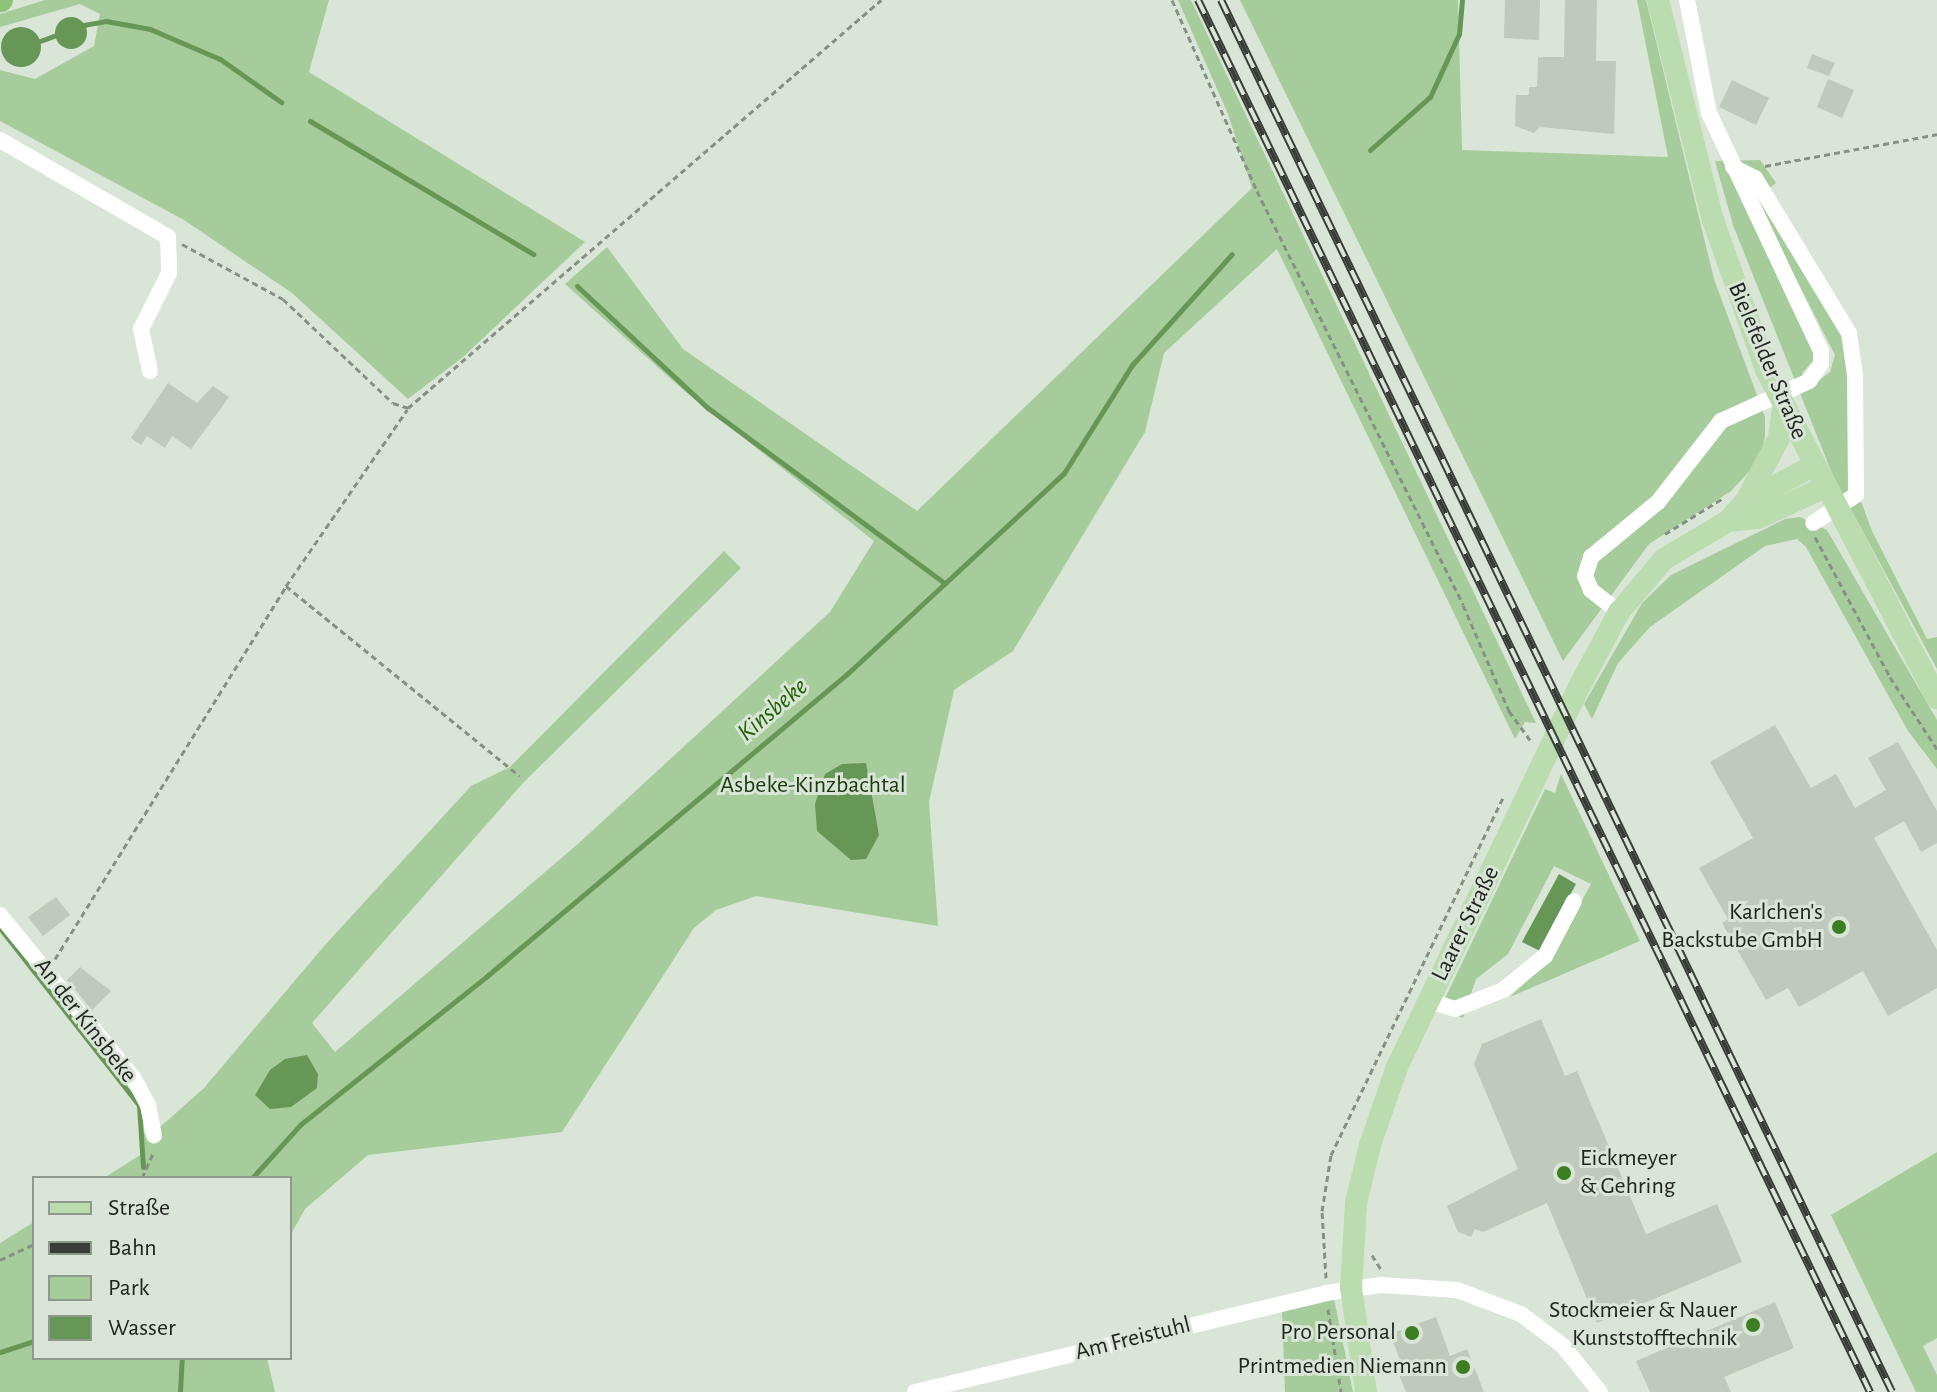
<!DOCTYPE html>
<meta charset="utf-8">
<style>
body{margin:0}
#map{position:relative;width:1937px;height:1392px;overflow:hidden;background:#d9e5d6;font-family:"Alegreya Sans",sans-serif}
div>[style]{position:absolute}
.green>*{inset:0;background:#a7cc9c}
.water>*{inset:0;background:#669756}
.round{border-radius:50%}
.stream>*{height:5px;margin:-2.5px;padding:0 2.5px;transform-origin:2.5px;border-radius:2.5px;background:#669756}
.building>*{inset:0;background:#bfcabc}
.path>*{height:3px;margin-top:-1.5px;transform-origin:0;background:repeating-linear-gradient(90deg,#889086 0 6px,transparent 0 10px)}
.minor>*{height:16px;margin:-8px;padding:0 8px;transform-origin:8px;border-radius:8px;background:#fff}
.major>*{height:22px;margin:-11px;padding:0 11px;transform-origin:11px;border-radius:11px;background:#badcaf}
.highway>*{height:24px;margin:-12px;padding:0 12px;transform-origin:12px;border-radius:12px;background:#8cc47a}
.rail>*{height:8px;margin-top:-4px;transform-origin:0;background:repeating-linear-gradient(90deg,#d9e5d6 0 15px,#383d37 0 30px);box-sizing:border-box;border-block:2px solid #383d37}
.dots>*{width:22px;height:22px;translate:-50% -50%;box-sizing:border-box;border:4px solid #d9e5d6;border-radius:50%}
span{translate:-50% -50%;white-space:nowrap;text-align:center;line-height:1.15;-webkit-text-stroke:6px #d9e5d6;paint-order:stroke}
.street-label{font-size:24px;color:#212520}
.park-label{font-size:24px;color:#193a0c}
.poi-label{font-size:24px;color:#212520}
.right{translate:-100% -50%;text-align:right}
.left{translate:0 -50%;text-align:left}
.water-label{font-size:26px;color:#216100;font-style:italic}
.legend{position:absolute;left:32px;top:1176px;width:260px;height:184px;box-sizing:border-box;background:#d9e5d6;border:2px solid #8f988d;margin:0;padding:10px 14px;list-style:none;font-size:24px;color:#212520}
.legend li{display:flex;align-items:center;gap:16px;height:40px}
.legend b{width:40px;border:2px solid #8f988d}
</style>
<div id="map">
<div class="green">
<div style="clip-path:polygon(45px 0,329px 0,309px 72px,585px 242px,463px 357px,408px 399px,292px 293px,184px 220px,0 121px,0 70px,35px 79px,94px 46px,100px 14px,80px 4px,0 27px,0 14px)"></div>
<div style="clip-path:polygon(1178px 0,1191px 0,1536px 723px,1525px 722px,1515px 739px,1277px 249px,1164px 353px,1145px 432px,1013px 651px,954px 690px,929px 802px,938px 926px,756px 896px,716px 910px,694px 928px,562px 1132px,368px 1155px,305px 1209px,290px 1236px,290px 1178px,104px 1178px,145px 1152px,142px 1135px,159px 1128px,204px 1088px,325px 945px,471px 786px,510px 767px,724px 551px,741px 568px,523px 783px,312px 1023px,335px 1052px,579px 843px,830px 612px,874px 541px,682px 389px,565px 284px,607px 247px,683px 349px,917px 511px,1252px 188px,1228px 114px)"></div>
<div style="clip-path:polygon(1240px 0,1458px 0,1462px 150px,1668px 157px,1637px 0,1646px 0,1714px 279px,1765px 417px,1765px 436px,1760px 460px,1731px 491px,1649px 544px,1563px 661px)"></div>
<div style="clip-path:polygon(evenodd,1760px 160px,1776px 183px,1763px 193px,1847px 334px,1852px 477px,1872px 531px,1927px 639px,1937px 637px,1937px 669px,1833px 476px,1733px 225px,1715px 161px,1760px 160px,1755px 199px,1835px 355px,1830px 372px,1808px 389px,1802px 373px,1815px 359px,1811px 338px,1755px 199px)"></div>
<div style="clip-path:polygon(1800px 517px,1827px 530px,1937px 720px,1937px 769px,1908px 731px,1806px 547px,1797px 539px,1765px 546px,1650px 627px,1618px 663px,1592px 719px,1584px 704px,1642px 603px,1671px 575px,1785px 519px)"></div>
<div style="clip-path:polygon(1561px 774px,1640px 941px,1510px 997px,1550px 959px,1591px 884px,1554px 866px,1508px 954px,1476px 979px,1463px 1018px,1440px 1009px,1545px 789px,1555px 793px)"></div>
<div style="clip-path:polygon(1937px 1152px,1937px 1338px,1923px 1346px,1937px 1375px,1937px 1392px,1916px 1392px,1831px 1215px)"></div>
<div style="clip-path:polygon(34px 1222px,34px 1358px,267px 1358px,275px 1392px,0 1392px,0 1243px)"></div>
<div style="clip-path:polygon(1334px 1299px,1353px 1392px,1285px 1392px,1282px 1311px)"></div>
</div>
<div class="water">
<div class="round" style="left:55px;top:17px;width:32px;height:32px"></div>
<div class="round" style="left:1px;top:27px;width:40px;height:40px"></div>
<div style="clip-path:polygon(866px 763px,879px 835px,866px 859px,851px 860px,817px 831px,815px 804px,825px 774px,842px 764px)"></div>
<div style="clip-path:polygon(1559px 874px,1576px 884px,1540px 951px,1522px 942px)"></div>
<div style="clip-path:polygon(307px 1055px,318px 1074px,317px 1088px,291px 1107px,270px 1109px,255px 1095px,270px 1070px,285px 1059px)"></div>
</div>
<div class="stream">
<div style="left:78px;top:26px;width:28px;rotate:-10deg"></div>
<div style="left:106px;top:21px;width:45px;rotate:10.3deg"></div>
<div style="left:150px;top:29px;width:76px;rotate:23.2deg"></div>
<div style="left:220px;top:59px;width:75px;rotate:35.2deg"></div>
<div style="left:40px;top:41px;width:23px;rotate:-20deg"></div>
<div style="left:310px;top:121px;width:260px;rotate:30.8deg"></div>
<div style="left:1370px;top:150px;width:80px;rotate:-41.5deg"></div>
<div style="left:1430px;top:97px;width:69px;rotate:-65.3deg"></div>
<div style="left:1459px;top:34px;width:34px;rotate:-85deg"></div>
<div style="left:577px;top:286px;width:179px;rotate:43deg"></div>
<div style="left:708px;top:408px;width:292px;rotate:36.5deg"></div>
<div style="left:0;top:928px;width:225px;rotate:51.9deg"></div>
<div style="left:139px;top:1105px;width:62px;rotate:86.3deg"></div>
<div style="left:252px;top:1178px;width:73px;rotate:-47.8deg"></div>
<div style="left:301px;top:1124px;width:238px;rotate:-38.5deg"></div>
<div style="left:487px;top:976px;width:470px;rotate:-40deg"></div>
<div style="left:847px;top:674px;width:296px;rotate:-42.8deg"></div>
<div style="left:1064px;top:473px;width:128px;rotate:-57.8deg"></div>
<div style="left:1132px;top:365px;width:149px;rotate:-48deg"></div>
<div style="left:0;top:1352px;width:36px;rotate:-18deg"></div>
<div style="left:180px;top:1392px;width:34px;rotate:-87deg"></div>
</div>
<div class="building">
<div style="clip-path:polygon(1505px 0,1540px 0,1539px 40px,1504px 38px)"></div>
<div style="clip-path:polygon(1565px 0,1597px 0,1596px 61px,1616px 61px,1614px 134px,1540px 127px,1534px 133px,1515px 126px,1516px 95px,1529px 95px,1529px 87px,1537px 87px,1538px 57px,1564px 57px)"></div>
<div style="clip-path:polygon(1812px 54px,1835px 63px,1829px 76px,1807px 68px)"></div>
<div style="clip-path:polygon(1828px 79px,1854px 90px,1842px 118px,1817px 107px)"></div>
<div style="clip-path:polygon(1732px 80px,1769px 98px,1756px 125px,1719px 107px)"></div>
<div style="clip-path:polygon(168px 383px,197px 403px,213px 386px,229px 397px,191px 449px,172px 436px,165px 448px,147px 436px,141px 445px,131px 438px)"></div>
<div style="clip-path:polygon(1775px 725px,1811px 788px,1836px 774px,1855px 808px,1886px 790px,1868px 758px,1898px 742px,1937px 811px,1937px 843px,1921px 852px,1904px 821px,1874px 838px,1937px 950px,1937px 988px,1888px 1016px,1863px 971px,1799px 1007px,1788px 988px,1766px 1000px,1722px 923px,1728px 919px,1699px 868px,1753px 838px,1710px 762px)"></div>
<div style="clip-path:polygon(56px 897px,70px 915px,43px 936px,28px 917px)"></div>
<div style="clip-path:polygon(80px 967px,111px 991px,92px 1010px,67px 980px)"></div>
<div style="clip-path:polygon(1541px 1019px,1565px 1076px,1577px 1071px,1646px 1234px,1717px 1204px,1742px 1262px,1597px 1323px,1547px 1203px,1483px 1232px,1475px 1229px,1471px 1237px,1458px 1232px,1447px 1206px,1518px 1169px,1474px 1064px,1482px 1044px)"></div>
<div style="clip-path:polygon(1775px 1302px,1794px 1348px,1724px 1377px,1731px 1392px,1650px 1392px,1636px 1361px)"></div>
<div style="clip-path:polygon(1436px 1317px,1450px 1356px,1467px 1349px,1484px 1392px,1406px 1392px,1399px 1375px,1405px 1373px,1390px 1334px)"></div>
</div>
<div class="path">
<div style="left:1172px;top:0;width:209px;rotate:66deg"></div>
<div style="left:1257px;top:191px;width:462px;rotate:63.5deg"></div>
<div style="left:1463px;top:605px;width:116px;rotate:66.5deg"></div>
<div style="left:1509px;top:711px;width:37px;rotate:54deg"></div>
<div style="left:1765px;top:166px;width:175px;rotate:-10.5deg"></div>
<div style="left:182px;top:244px;width:115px;rotate:28.6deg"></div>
<div style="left:283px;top:299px;width:151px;rotate:43.4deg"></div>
<div style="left:393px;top:403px;width:16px;rotate:18deg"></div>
<div style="left:408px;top:408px;width:625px;rotate:-40.78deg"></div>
<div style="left:1665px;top:534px;width:68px;rotate:-31.8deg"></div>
<div style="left:1815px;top:537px;width:159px;rotate:61.8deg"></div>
<div style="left:1890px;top:677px;width:86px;rotate:56.9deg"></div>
<div style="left:286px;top:586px;width:301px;rotate:39.1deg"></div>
<div style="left:55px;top:959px;width:439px;rotate:-58.2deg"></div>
<div style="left:286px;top:586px;width:214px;rotate:-55.5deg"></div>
<div style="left:142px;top:1178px;width:30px;rotate:-66deg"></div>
<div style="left:1372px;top:1255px;width:19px;rotate:58deg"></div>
<div style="left:0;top:1260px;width:38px;rotate:-25deg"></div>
<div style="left:1326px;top:1278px;width:67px;rotate:-93.4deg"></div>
<div style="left:1322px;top:1211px;width:57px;rotate:-80.9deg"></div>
<div style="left:1331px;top:1155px;width:396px;rotate:-64.3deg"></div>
<div style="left:1328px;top:1309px;width:84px;rotate:81.1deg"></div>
</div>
<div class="minor">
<div style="left:0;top:140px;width:194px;rotate:30deg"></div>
<div style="left:168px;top:237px;width:36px;rotate:88deg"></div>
<div style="left:169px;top:273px;width:63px;rotate:116.6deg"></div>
<div style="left:141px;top:329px;width:43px;rotate:77.9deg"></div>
<div style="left:1733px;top:167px;width:25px;rotate:27deg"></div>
<div style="left:1755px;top:178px;width:181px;rotate:58.8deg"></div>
<div style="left:1849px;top:333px;width:42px;rotate:81.9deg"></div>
<div style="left:1855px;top:375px;width:120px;rotate:89.5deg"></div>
<div style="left:1856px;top:495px;width:51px;rotate:146.9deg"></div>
<div style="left:1619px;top:612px;width:36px;rotate:-142deg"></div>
<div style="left:1591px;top:590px;width:15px;rotate:-113deg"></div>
<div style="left:1585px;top:576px;width:20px;rotate:-72deg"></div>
<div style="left:1591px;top:557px;width:87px;rotate:-39.4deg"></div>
<div style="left:1658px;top:502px;width:103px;rotate:-52.1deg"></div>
<div style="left:1721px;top:421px;width:97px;rotate:-24.4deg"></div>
<div style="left:1809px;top:381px;width:21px;rotate:-55deg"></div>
<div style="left:1821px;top:364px;width:13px;rotate:-90deg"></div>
<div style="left:1821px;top:351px;width:263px;rotate:-115.2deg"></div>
<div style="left:1709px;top:113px;width:115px;rotate:-101deg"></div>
<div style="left:0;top:915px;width:212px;rotate:50.7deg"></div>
<div style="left:134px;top:1079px;width:30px;rotate:62deg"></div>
<div style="left:148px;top:1105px;width:31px;rotate:79deg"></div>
<div style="left:1429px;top:1001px;width:27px;rotate:17deg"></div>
<div style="left:1455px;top:1009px;width:52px;rotate:-21.6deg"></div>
<div style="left:1503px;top:990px;width:54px;rotate:-39deg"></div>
<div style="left:1545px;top:956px;width:62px;rotate:-62.2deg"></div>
<div style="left:915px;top:1392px;width:423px;rotate:-13.5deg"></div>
<div style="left:1326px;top:1293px;width:56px;rotate:-8.3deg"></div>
<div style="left:1381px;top:1285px;width:76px;rotate:3.8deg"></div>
<div style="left:1457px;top:1290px;width:68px;rotate:20.6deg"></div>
<div style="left:1521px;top:1314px;width:53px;rotate:37.3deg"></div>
<div style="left:1563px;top:1346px;width:59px;rotate:51.2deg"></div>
</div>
<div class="major">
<div style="left:1658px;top:0;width:227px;rotate:76deg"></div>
<div style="left:1713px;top:220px;width:159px;rotate:70.5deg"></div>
<div style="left:1766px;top:370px;width:370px;rotate:62.5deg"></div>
<div style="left:1746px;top:501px;width:71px;rotate:-62.4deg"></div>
<div style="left:1779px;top:438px;width:28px;rotate:-82deg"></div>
<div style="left:1728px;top:521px;width:25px;rotate:-48deg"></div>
<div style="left:1745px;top:502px;width:77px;rotate:-27.9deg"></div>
<div style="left:1366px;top:1392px;width:105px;rotate:-98.2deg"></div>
<div style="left:1351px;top:1288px;width:85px;rotate:-86.6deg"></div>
<div style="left:1356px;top:1203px;width:60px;rotate:-76.4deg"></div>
<div style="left:1370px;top:1145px;width:83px;rotate:-70.9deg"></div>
<div style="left:1397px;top:1067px;width:424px;rotate:-64.4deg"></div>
<div style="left:1580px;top:685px;width:83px;rotate:-61.9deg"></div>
<div style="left:1619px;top:612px;width:70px;rotate:-49.7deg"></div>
<div style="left:1664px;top:559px;width:74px;rotate:-30.7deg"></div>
<div style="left:1728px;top:521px;width:30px;rotate:-6deg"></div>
<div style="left:1758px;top:518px;width:72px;rotate:-24.8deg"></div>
</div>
<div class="highway">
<div style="left:0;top:0;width:1px"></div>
</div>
<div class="rail">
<div style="left:1198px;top:0;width:1546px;rotate:64.23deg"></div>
<div style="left:1221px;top:0;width:1545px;rotate:64.26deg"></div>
</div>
<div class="dots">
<div style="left:1839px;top:927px;background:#3b7f21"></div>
<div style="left:1564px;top:1173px;background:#3b7f21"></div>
<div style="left:1753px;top:1325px;background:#3b7f21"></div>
<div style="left:1412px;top:1333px;background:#3b7f21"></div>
<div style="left:1463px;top:1367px;background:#3b7f21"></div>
</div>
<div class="street-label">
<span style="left:1767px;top:361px;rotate:67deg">Bielefelder Straße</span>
<span style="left:1466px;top:924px;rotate:-64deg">Laarer Straße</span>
<span style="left:85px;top:1021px;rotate:52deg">An der Kinsbeke</span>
<span style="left:1133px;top:1339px;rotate:-14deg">Am Freistuhl</span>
</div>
<div class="park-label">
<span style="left:813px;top:786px">Asbeke-Kinzbachtal</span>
</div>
<div class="poi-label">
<span class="right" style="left:1823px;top:927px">Karlchen's<br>Backstube GmbH</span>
<span class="left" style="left:1580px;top:1173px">Eickmeyer<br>&amp; Gehring</span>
<span class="right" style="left:1737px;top:1325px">Stockmeier &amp; Nauer<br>Kunststofftechnik</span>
<span class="right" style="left:1396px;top:1333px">Pro Personal</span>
<span class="right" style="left:1447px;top:1367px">Printmedien Niemann</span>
</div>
<div class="water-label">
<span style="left:773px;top:710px;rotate:-40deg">Kinsbeke</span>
</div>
<ul class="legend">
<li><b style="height:10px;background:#badcaf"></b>Straße</li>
<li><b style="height:10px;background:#383d37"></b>Bahn</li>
<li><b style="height:22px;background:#a7cc9c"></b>Park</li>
<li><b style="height:22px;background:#669756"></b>Wasser</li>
</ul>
</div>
